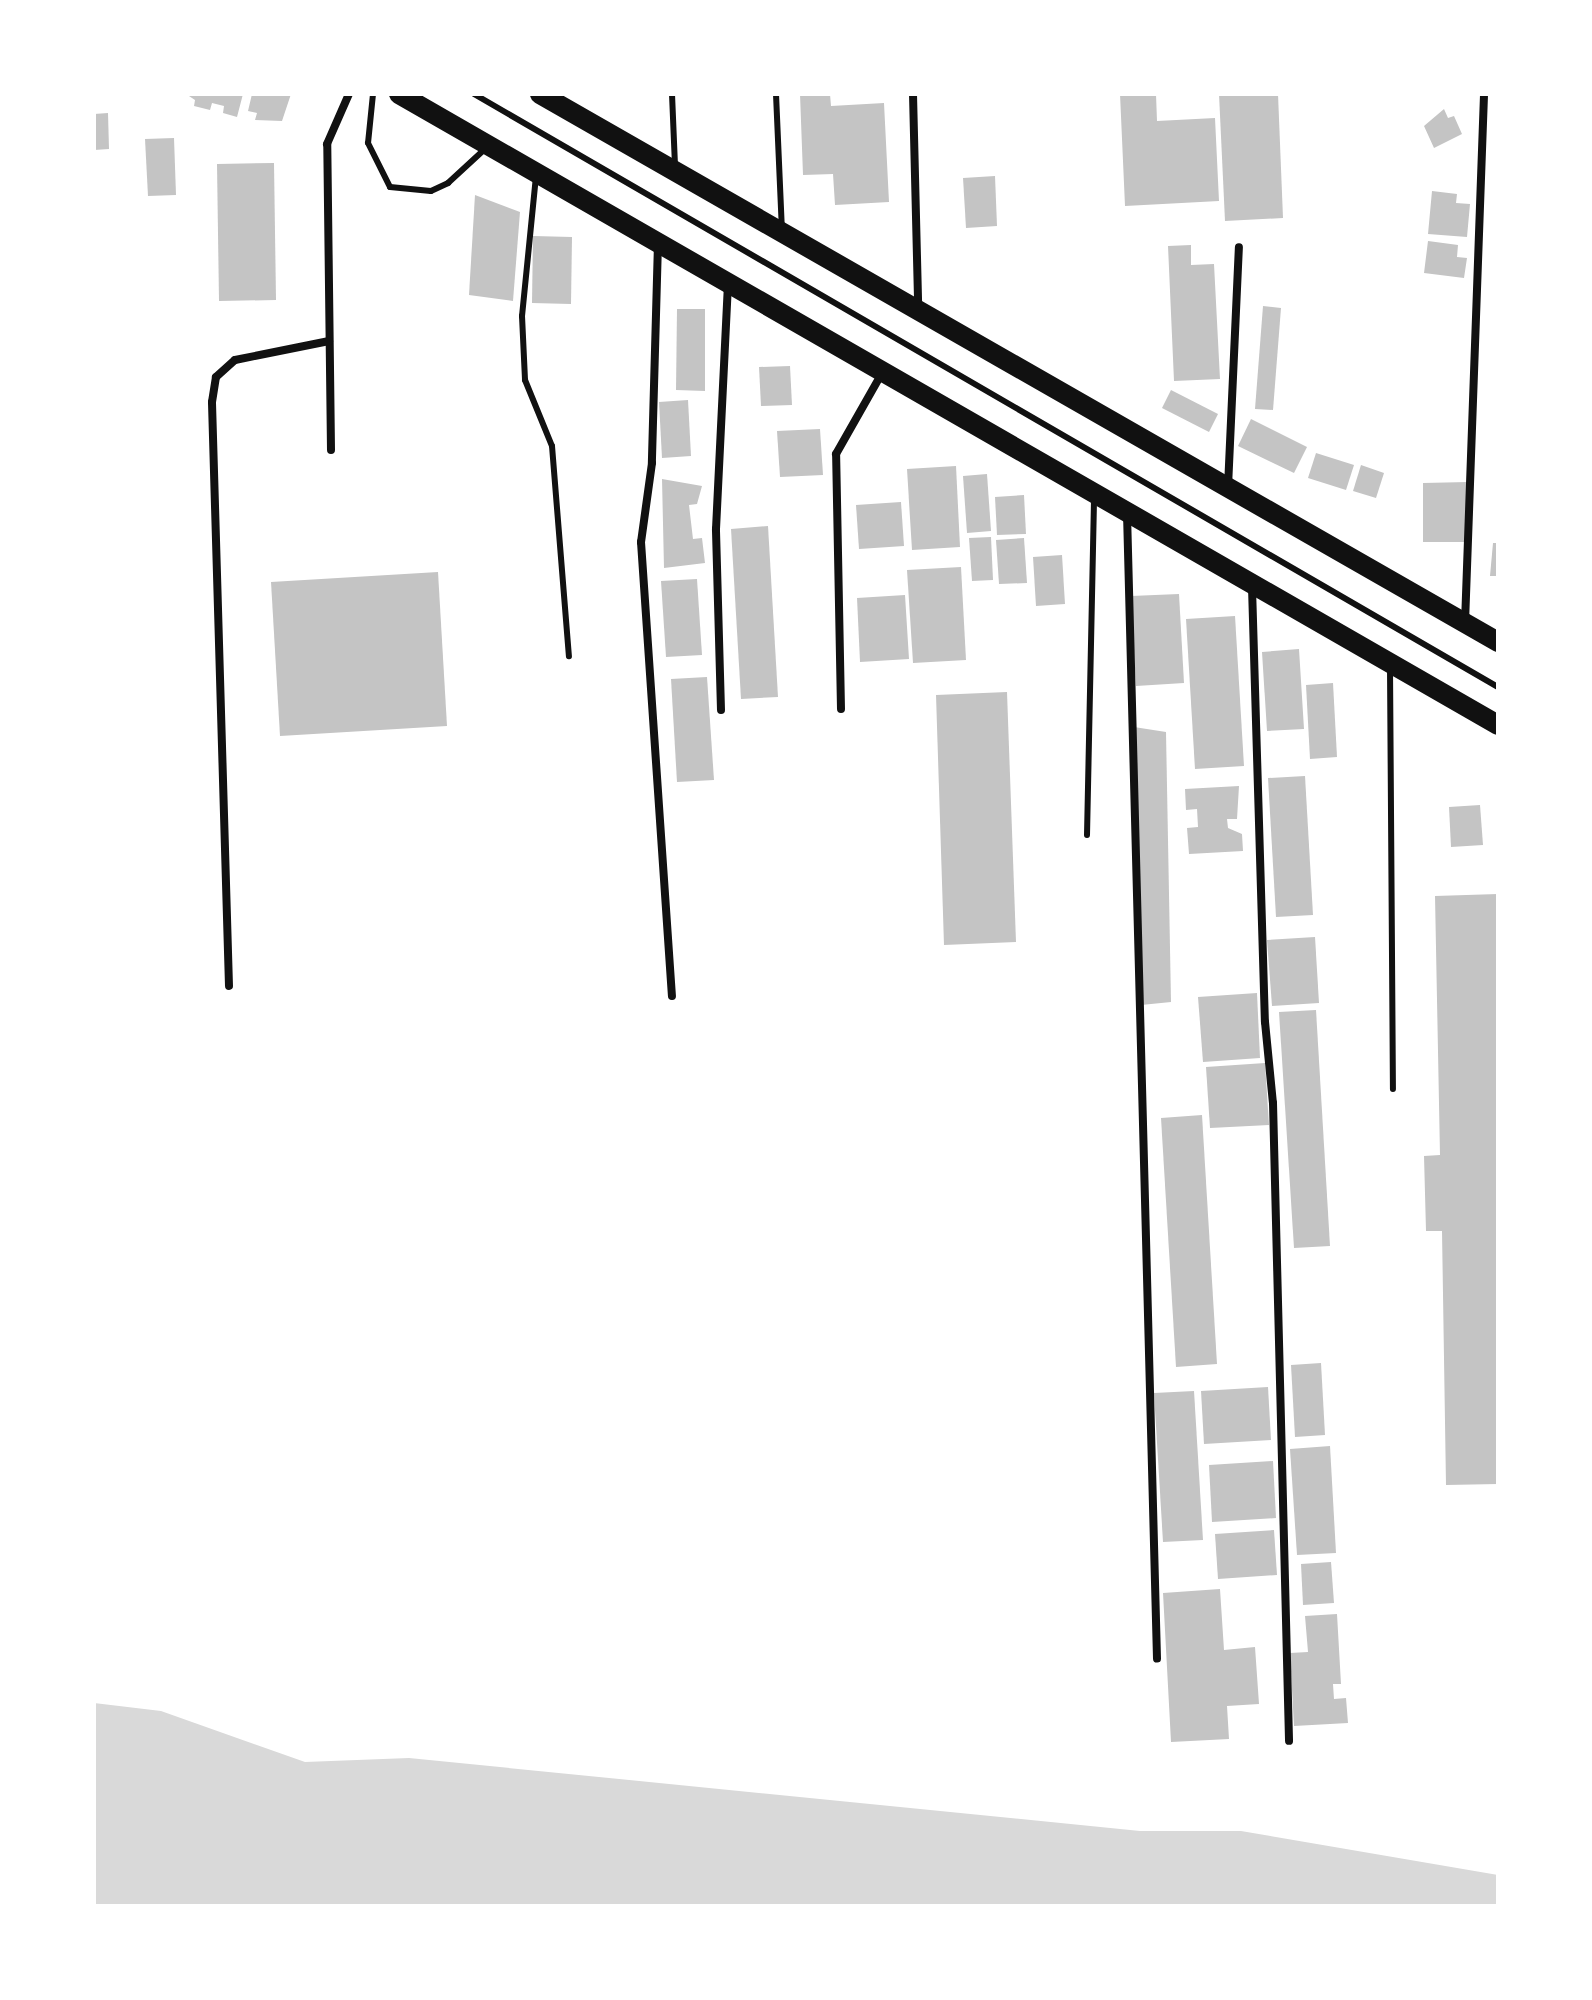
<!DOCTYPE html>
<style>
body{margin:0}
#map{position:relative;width:1592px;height:2000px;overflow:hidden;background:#fff;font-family:Lato,sans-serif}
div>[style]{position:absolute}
.water>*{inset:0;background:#d9d9d9}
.building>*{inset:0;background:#c4c4c4}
.service>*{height:6px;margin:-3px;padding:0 3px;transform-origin:3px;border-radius:3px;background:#111}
.minor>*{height:8px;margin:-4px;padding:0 4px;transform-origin:4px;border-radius:4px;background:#111}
.primary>*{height:20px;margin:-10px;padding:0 10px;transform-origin:10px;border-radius:10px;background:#111}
span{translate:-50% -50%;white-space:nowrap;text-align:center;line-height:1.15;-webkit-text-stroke:6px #fff;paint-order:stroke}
.frame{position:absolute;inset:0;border:96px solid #fff;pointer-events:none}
</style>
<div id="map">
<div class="water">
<div style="clip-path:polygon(94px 1703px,161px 1711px,305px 1762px,409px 1758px,1140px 1831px,1241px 1831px,1498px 1875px,1498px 1906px,94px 1906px)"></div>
</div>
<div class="building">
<div style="clip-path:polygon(186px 94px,243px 94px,237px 117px,223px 113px,224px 106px,212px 103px,210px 110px,194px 106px,195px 100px)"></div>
<div style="clip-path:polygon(252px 94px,291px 94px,282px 121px,255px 120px,257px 113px,248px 111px)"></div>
<div style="clip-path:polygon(800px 94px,830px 94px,831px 106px,884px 103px,889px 202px,835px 205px,833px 174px,803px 175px)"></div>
<div style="clip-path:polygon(1120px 94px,1156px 94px,1157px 121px,1215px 118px,1219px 201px,1125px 206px)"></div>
<div style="clip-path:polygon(1219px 94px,1278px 94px,1283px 218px,1225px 221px)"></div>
<div style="clip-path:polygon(1444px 109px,1448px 118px,1454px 116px,1462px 134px,1434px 148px,1424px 126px)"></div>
<div style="clip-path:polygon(108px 113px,109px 149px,94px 150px,94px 114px)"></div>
<div style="clip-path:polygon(174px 138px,176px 195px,148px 196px,145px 139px)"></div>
<div style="clip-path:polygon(274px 163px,276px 300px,219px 301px,217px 164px)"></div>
<div style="clip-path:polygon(995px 176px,997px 226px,966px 228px,963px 178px)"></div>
<div style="clip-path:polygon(1432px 191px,1457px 194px,1456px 203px,1470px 204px,1467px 237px,1428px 234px)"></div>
<div style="clip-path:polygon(475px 195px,520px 212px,513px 301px,469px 295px)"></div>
<div style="clip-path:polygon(533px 236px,572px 237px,571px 304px,532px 303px)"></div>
<div style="clip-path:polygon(1428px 241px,1458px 245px,1457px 257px,1467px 258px,1464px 278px,1424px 273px)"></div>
<div style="clip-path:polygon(1191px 245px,1191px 265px,1214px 264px,1220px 379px,1174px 381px,1168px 246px)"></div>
<div style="clip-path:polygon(1263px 306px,1281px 308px,1273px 410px,1255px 409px)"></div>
<div style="clip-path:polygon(677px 309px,705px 309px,705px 391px,676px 390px)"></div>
<div style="clip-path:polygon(790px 366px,792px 405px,761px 406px,759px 367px)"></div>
<div style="clip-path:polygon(1171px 390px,1218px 414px,1209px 432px,1162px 408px)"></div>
<div style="clip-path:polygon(688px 400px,691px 456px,662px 458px,659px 402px)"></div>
<div style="clip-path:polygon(1251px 419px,1307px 447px,1294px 473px,1238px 446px)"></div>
<div style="clip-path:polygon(820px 429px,823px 475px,780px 477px,777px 431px)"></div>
<div style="clip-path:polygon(1316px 453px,1354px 465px,1346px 490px,1308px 478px)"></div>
<div style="clip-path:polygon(1361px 465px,1384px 473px,1376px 498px,1353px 491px)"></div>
<div style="clip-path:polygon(956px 466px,960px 547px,912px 550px,907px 469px)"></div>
<div style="clip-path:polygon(987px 474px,991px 531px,967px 533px,963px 476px)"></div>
<div style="clip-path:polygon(662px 479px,702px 486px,697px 504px,689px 505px,693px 539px,702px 538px,705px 563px,664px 568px)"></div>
<div style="clip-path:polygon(1468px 482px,1468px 542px,1423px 542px,1423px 483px)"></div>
<div style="clip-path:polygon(1024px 495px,1026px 534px,997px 535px,995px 497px)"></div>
<div style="clip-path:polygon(901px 502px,904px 546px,859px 549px,856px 505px)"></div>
<div style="clip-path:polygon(768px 526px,778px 697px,741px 699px,731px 529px)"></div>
<div style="clip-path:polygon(991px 537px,993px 580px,972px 581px,969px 538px)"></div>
<div style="clip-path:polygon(1024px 538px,1027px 583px,999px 584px,996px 540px)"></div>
<div style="clip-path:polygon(1493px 543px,1498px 543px,1498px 576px,1490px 576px)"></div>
<div style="clip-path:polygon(1062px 555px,1065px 604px,1036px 606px,1033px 557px)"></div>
<div style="clip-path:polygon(961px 567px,966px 660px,913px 663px,907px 570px)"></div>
<div style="clip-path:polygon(438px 572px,447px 726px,280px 736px,271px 582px)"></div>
<div style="clip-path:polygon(697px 579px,702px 655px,666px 657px,661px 581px)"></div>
<div style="clip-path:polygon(1179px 594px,1184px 683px,1136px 686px,1131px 596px)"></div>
<div style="clip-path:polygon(905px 595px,909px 659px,860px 662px,857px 598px)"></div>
<div style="clip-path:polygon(1235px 616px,1244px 766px,1195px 769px,1186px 619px)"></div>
<div style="clip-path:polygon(1299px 649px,1304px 729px,1267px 731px,1262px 652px)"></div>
<div style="clip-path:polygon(707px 677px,714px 780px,677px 782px,671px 679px)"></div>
<div style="clip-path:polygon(1333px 683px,1337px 757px,1310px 759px,1306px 685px)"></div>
<div style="clip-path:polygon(1007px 692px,1016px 942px,944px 945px,936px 695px)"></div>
<div style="clip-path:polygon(1134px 727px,1166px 732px,1171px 1002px,1141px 1005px)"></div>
<div style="clip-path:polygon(1305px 776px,1313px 915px,1276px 917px,1268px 778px)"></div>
<div style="clip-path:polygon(1239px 786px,1237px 819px,1227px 819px,1228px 828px,1242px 834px,1243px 851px,1189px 854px,1187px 828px,1198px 827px,1197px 809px,1186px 810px,1185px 789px)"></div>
<div style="clip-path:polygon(1480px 805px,1483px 845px,1451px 847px,1449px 807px)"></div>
<div style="clip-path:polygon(1498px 894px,1498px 1484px,1446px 1485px,1442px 1231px,1426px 1231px,1424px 1156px,1440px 1155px,1435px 896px)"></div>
<div style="clip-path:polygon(1315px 937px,1319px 1003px,1272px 1006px,1267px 940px)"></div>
<div style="clip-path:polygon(1257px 993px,1260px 1058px,1203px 1062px,1198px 997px)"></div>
<div style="clip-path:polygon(1316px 1010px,1330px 1246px,1294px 1248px,1279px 1012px)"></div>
<div style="clip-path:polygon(1265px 1063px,1269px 1125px,1210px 1128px,1206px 1067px)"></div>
<div style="clip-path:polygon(1202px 1115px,1217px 1364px,1176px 1367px,1161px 1118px)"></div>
<div style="clip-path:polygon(1321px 1363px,1325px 1435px,1295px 1437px,1291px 1365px)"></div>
<div style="clip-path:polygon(1268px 1387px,1271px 1440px,1204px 1444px,1201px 1391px)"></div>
<div style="clip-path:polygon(1194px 1391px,1203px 1540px,1163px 1542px,1154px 1393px)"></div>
<div style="clip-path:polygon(1330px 1446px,1336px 1553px,1297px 1555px,1290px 1449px)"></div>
<div style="clip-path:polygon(1273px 1461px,1276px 1518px,1212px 1522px,1209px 1465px)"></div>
<div style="clip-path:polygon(1274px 1530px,1277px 1575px,1218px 1579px,1215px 1534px)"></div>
<div style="clip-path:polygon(1331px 1562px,1334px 1603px,1303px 1605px,1301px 1564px)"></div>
<div style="clip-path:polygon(1220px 1589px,1224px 1650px,1255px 1647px,1259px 1704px,1227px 1706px,1229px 1739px,1171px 1742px,1163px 1593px)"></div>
<div style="clip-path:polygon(1337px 1614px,1341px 1684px,1333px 1684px,1334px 1699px,1346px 1698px,1348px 1723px,1294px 1726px,1290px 1653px,1308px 1652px,1305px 1616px)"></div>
</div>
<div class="service">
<div style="left:373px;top:94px;width:49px;rotate:95.8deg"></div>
<div style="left:368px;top:143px;width:49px;rotate:63.4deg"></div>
<div style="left:390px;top:187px;width:41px;rotate:5.6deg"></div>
<div style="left:431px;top:191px;width:19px;rotate:-25deg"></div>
<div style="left:448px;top:183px;width:52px;rotate:-42.6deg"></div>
<div style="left:474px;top:94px;width:1183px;rotate:30.08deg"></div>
<div style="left:672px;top:94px;width:73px;rotate:87.6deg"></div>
<div style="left:776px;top:94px;width:135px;rotate:87.5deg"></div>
<div style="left:536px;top:176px;width:141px;rotate:95.7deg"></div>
<div style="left:522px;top:316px;width:64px;rotate:87.3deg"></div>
<div style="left:525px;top:380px;width:71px;rotate:67.8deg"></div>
<div style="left:552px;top:446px;width:211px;rotate:85.4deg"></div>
<div style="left:1390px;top:668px;width:421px;rotate:89.6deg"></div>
<div style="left:1087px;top:835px;width:338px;rotate:-88.8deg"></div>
</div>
<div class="minor">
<div style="left:913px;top:94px;width:212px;rotate:88.6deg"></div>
<div style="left:658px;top:243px;width:220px;rotate:91.6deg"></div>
<div style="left:652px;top:463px;width:80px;rotate:97.9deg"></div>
<div style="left:641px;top:542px;width:455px;rotate:86.1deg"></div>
<div style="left:331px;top:450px;width:306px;rotate:-90.7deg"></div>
<div style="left:327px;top:144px;width:55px;rotate:-66.3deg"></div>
<div style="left:1228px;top:487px;width:240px;rotate:-87.4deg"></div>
<div style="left:1127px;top:513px;width:1146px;rotate:88.5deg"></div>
<div style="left:1252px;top:587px;width:435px;rotate:88.3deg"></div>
<div style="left:1265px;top:1022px;width:81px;rotate:84.4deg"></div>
<div style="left:1273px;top:1103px;width:638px;rotate:88.56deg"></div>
<div style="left:1465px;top:623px;width:529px;rotate:-87.94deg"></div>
<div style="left:841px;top:709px;width:255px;rotate:-91.1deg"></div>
<div style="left:836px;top:454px;width:93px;rotate:-60.4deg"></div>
<div style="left:721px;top:710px;width:181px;rotate:-91.6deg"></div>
<div style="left:716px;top:529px;width:245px;rotate:-87.2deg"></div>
<div style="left:229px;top:986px;width:584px;rotate:-91.67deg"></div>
<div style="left:212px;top:402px;width:25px;rotate:-81deg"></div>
<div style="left:216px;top:377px;width:25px;rotate:-42deg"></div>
<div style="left:235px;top:360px;width:96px;rotate:-11.4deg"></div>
</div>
<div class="primary">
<div style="left:399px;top:94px;width:1267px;rotate:29.86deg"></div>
<div style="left:540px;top:94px;width:1104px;rotate:29.77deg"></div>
</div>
<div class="frame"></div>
</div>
